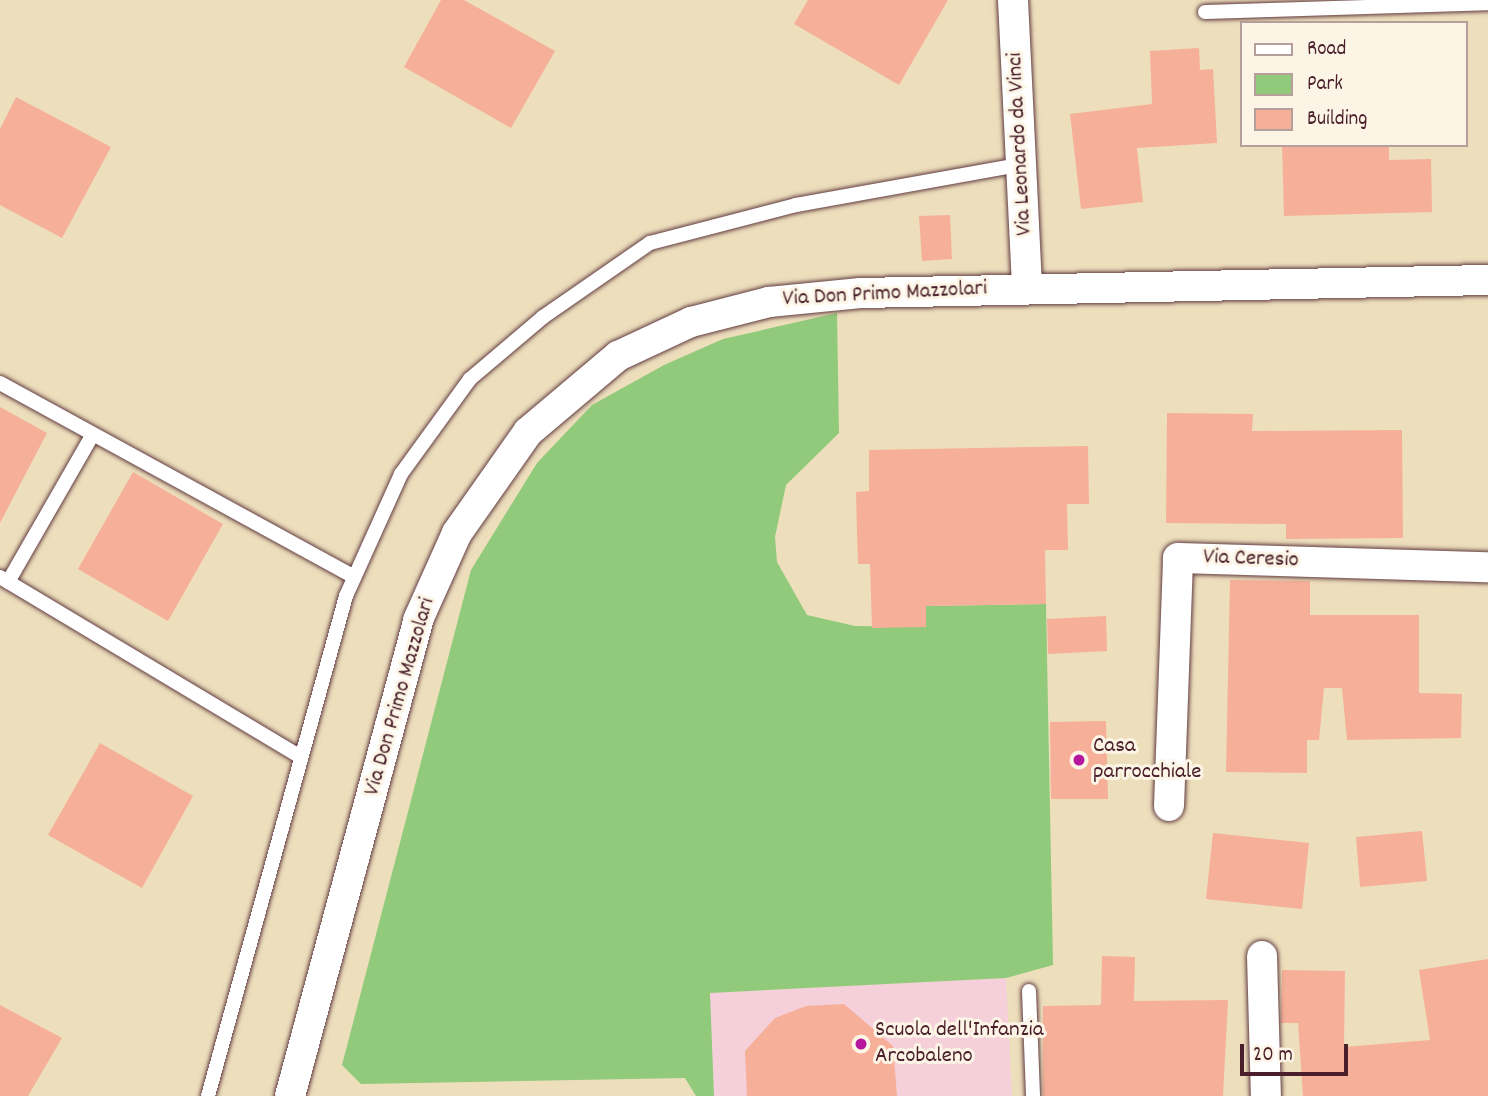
<!DOCTYPE html>
<style>
body{margin:0}
#map{position:relative;width:1488px;height:1096px;overflow:hidden;background:#eddebc;font-family:Dekko,sans-serif}
div>[style]{position:absolute}
.built>*{inset:0;background:#f5cfda}
.green>*{inset:0;background:#92ca7c}
.building>*{inset:0;background:#f6b099}
.roads{filter:drop-shadow(0 0 2px #623c41) drop-shadow(0 0 2px #623c41)}
.service>*{height:14px;margin:-7px;padding:0 7px;transform-origin:7px;border-radius:7px;background:#fff}
.minor>*{height:30px;margin:-15px;padding:0 15px;transform-origin:15px;border-radius:15px;background:#fff}
.dots>*{width:19px;height:19px;translate:-50% -50%;box-sizing:border-box;border:4px solid #fcf5e5;border-radius:50%}
span{translate:-50% -50%;white-space:nowrap;text-align:center;line-height:1.15;-webkit-text-stroke:6px #fcf5e5;paint-order:stroke}
.street-label{font-size:23px;color:#4a1f2b}
.poi-label{font-size:23px;color:#4a1f2b}
.left{translate:0 -50%;text-align:left}
.legend{position:absolute;left:1240px;top:21px;width:228px;height:126px;box-sizing:border-box;background:#fcf5e5;border:2px solid #b59f9b;margin:0;padding:9px 12px;list-style:none;font-size:21px;color:#4a1f2b}
.legend li{display:flex;align-items:center;gap:14px;height:35px}
.legend b{width:35px;border:2px solid #b59f9b}
.scale{position:absolute;left:1240px;top:1044px;width:108px;height:32px;box-sizing:border-box;border:4px solid #4a1f2b;border-top:0;padding-left:9px;font-size:21px;line-height:24px;white-space:nowrap;color:#4a1f2b;-webkit-text-stroke:5px #fcf5e5;paint-order:stroke}
</style>
<div id="map">
<div class="built">
<div style="clip-path:polygon(1006px 978px,1012px 1096px,714px 1096px,709px 993px)"></div>
</div>
<div class="green">
<div style="clip-path:polygon(837px 313px,839px 433px,786px 485px,775px 537px,777px 562px,807px 615px,855px 626px,926px 627px,926px 606px,1046px 604px,1053px 965px,1006px 978px,710px 993px,714px 1096px,696px 1096px,685px 1078px,361px 1084px,342px 1065px,471px 570px,537px 463px,592px 405px,664px 365px,723px 339px)"></div>
</div>
<div class="building">
<div style="clip-path:polygon(441px 0,464px 0,555px 51px,511px 128px,404px 67px)"></div>
<div style="clip-path:polygon(808px 0,948px 0,899px 85px,794px 24px)"></div>
<div style="clip-path:polygon(1199px 48px,1200px 70px,1213px 69px,1217px 143px,1137px 148px,1143px 202px,1081px 209px,1070px 114px,1152px 104px,1150px 51px)"></div>
<div style="clip-path:polygon(16px 97px,111px 147px,62px 238px,0 205px,0 129px)"></div>
<div style="clip-path:polygon(1282px 145px,1389px 145px,1389px 160px,1431px 159px,1432px 212px,1284px 216px)"></div>
<div style="clip-path:polygon(950px 215px,952px 259px,922px 261px,919px 216px)"></div>
<div style="clip-path:polygon(0 407px,47px 433px,0 523px)"></div>
<div style="clip-path:polygon(1167px 413px,1253px 414px,1252px 431px,1402px 430px,1403px 538px,1286px 539px,1286px 524px,1166px 523px)"></div>
<div style="clip-path:polygon(1088px 446px,1089px 504px,1067px 504px,1068px 550px,1045px 550px,1046px 604px,926px 606px,926px 627px,872px 628px,870px 564px,858px 564px,857px 532px,856px 492px,869px 491px,869px 450px)"></div>
<div style="clip-path:polygon(133px 472px,223px 524px,168px 621px,78px 569px)"></div>
<div style="clip-path:polygon(1230px 580px,1310px 581px,1310px 615px,1419px 615px,1419px 693px,1462px 694px,1461px 738px,1347px 740px,1342px 688px,1324px 688px,1319px 740px,1307px 740px,1307px 773px,1226px 772px)"></div>
<div style="clip-path:polygon(1106px 616px,1107px 651px,1048px 654px,1047px 619px)"></div>
<div style="clip-path:polygon(1106px 721px,1108px 799px,1051px 799px,1050px 722px)"></div>
<div style="clip-path:polygon(100px 743px,193px 796px,142px 888px,48px 835px)"></div>
<div style="clip-path:polygon(1422px 831px,1427px 881px,1360px 887px,1356px 837px)"></div>
<div style="clip-path:polygon(1213px 833px,1309px 843px,1302px 909px,1206px 899px)"></div>
<div style="clip-path:polygon(1102px 956px,1135px 957px,1134px 1001px,1228px 1000px,1223px 1096px,1043px 1096px,1043px 1006px,1101px 1005px)"></div>
<div style="clip-path:polygon(1488px 959px,1488px 1096px,1303px 1096px,1298px 1023px,1281px 1023px,1282px 970px,1345px 971px,1344px 1047px,1430px 1040px,1419px 970px)"></div>
<div style="clip-path:polygon(844px 1004px,893px 1046px,897px 1096px,747px 1096px,745px 1051px,775px 1018px,806px 1006px)"></div>
<div style="clip-path:polygon(0 1005px,62px 1038px,28px 1096px,0 1096px)"></div>
</div>
<div class="roads">
<div class="service">
<div style="left:1205px;top:12px;width:283px;rotate:-1.8deg"></div>
<div style="left:0;top:383px;width:404px;rotate:28.7deg"></div>
<div style="left:0;top:577px;width:351px;rotate:30.9deg"></div>
<div style="left:8px;top:582px;width:168px;rotate:-60.1deg"></div>
<div style="left:1029px;top:991px;width:105px;rotate:87.8deg"></div>
<div style="left:208px;top:1096px;width:519px;rotate:-74.57deg"></div>
<div style="left:346px;top:596px;width:134px;rotate:-65.7deg"></div>
<div style="left:401px;top:474px;width:117px;rotate:-54deg"></div>
<div style="left:470px;top:379px;width:96px;rotate:-40.3deg"></div>
<div style="left:543px;top:317px;width:130px;rotate:-34.7deg"></div>
<div style="left:650px;top:243px;width:151px;rotate:-14.6deg"></div>
<div style="left:796px;top:205px;width:231px;rotate:-10.2deg"></div>
</div>
<div class="minor">
<div style="left:1013px;top:0;width:287px;rotate:87.2deg"></div>
<div style="left:1169px;top:806px;width:248px;rotate:-87.9deg"></div>
<div style="left:1178px;top:558px;width:310px;rotate:1.7deg"></div>
<div style="left:1262px;top:956px;width:140px;rotate:88.4deg"></div>
<div style="left:290px;top:1096px;width:493px;rotate:-74.9deg"></div>
<div style="left:418px;top:620px;width:95px;rotate:-65.9deg"></div>
<div style="left:457px;top:533px;width:123px;rotate:-54.9deg"></div>
<div style="left:528px;top:432px;width:118px;rotate:-40.2deg"></div>
<div style="left:618px;top:356px;width:81px;rotate:-25deg"></div>
<div style="left:691px;top:322px;width:81px;rotate:-14.4deg"></div>
<div style="left:769px;top:302px;width:92px;rotate:-5.6deg"></div>
<div style="left:861px;top:293px;width:627px;rotate:-1.19deg"></div>
</div>
</div>
<div class="dots">
<div style="left:1079px;top:760px;background:#b5179e"></div>
<div style="left:861px;top:1044px;background:#b5179e"></div>
</div>
<div class="street-label">
<span style="left:1021px;top:144px;rotate:-93deg">Via Leonardo da Vinci</span>
<span style="left:885px;top:295px;rotate:-3deg">Via Don Primo Mazzolari</span>
<span style="left:1251px;top:560px;rotate:2deg">Via Ceresio</span>
<span style="left:401px;top:697px;rotate:-74deg">Via Don Primo Mazzolari</span>
</div>
<div class="poi-label">
<span class="left" style="left:1093px;top:760px">Casa<br>parrocchiale</span>
<span class="left" style="left:875px;top:1044px">Scuola dell'Infanzia<br>Arcobaleno</span>
</div>
<ul class="legend">
<li><b style="height:9px;background:#fff"></b>Road</li>
<li><b style="height:19px;background:#92ca7c"></b>Park</li>
<li><b style="height:19px;background:#f6b099"></b>Building</li>
</ul>
<div class="scale">20 m</div>
</div>
